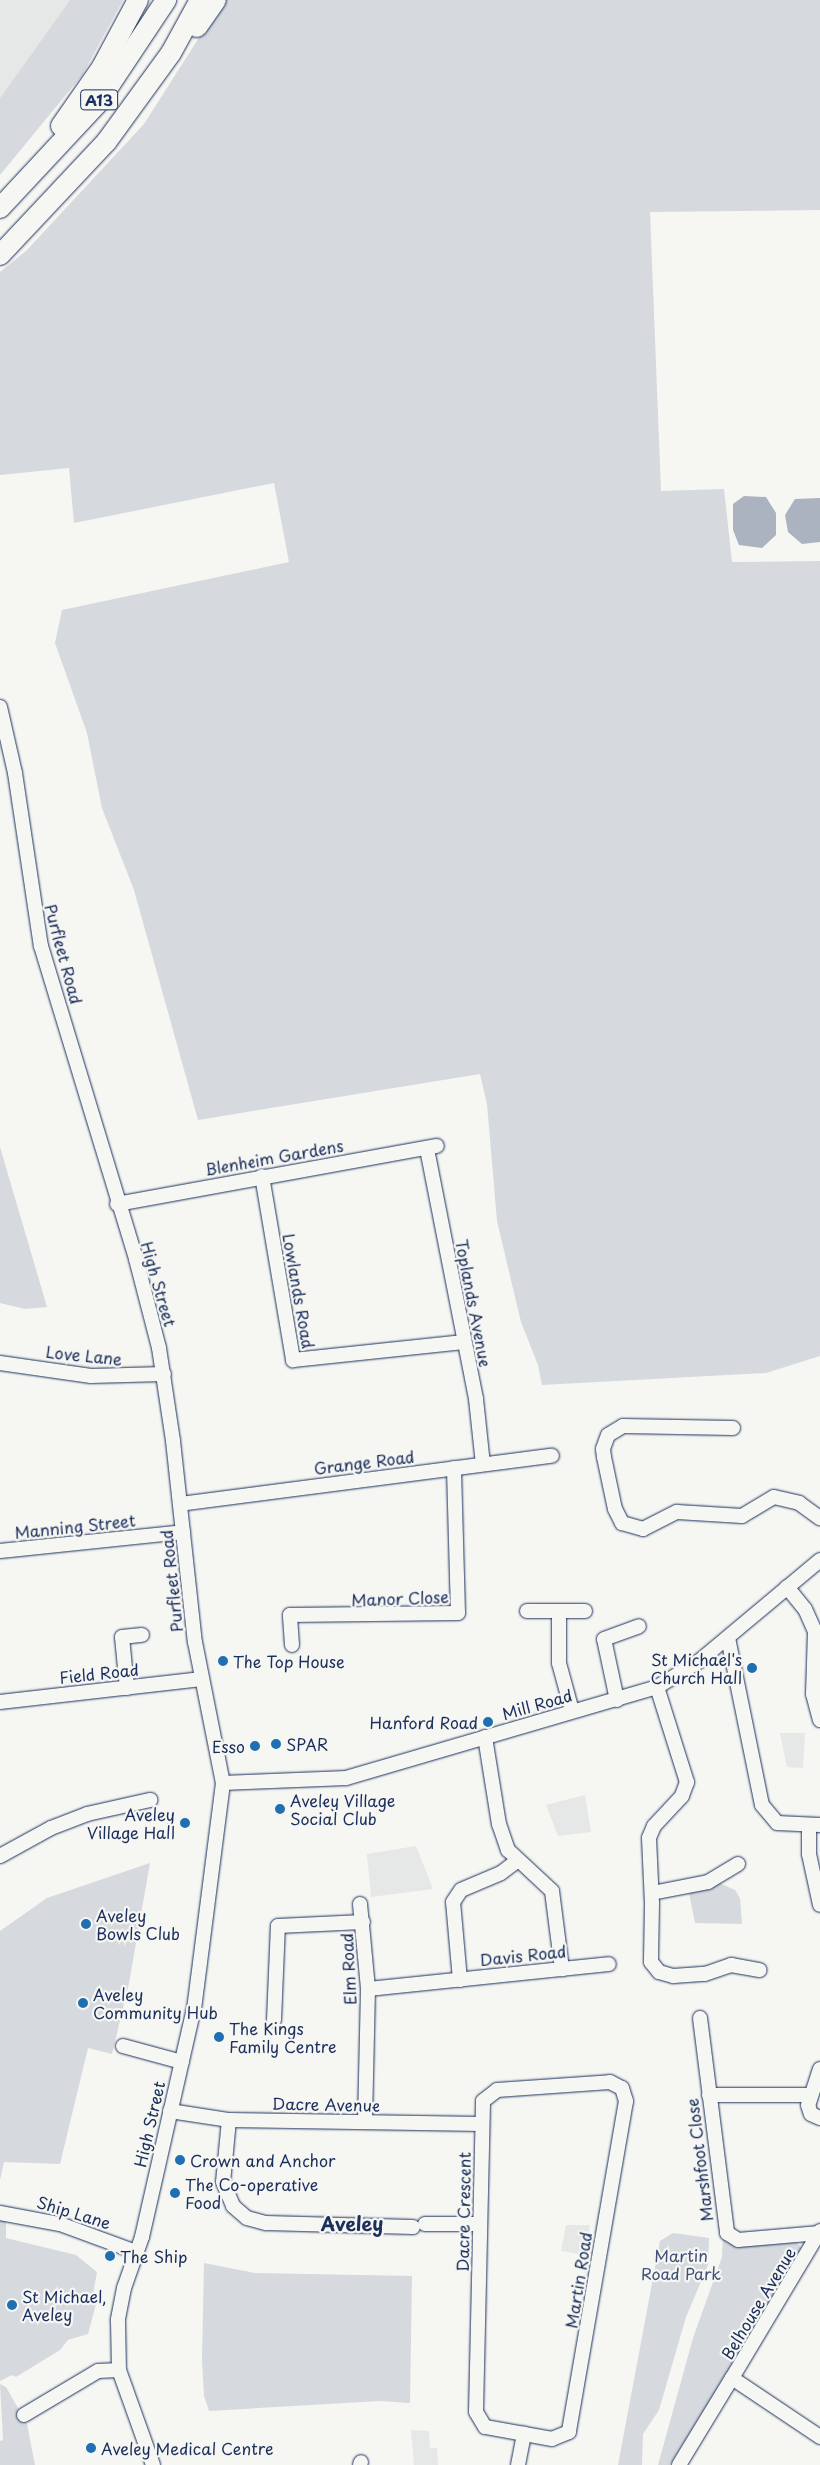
<!DOCTYPE html>
<style>
body{margin:0}
#map{position:relative;width:820px;height:2465px;overflow:hidden;background:#f6f6f2;font-family:"Playpen Sans",sans-serif}
div>[style]{position:absolute}
.built>*{inset:0;background:#e6e7e7}
.green>*{inset:0;background:#d6d9dd}
.water>*{inset:0;background:#abb2c0}
.roads{filter:drop-shadow(0 0 1px #1b2f5e) drop-shadow(0 0 1px #1b2f5e)}
.minor>*{height:14px;margin:-7px;padding:0 7px;transform-origin:7px;border-radius:7px;background:#f6f6f2}
.highway>*{height:20px;margin:-10px;padding:0 10px;transform-origin:10px;border-radius:10px;background:#f6f6f2}
.dots>*{width:14px;height:14px;translate:-50% -50%;box-sizing:border-box;border:2px solid #f6f6f2;border-radius:50%}
span{translate:-50% -50%;white-space:nowrap;text-align:center;line-height:1.15;-webkit-text-stroke:4.5px #f6f6f2;paint-order:stroke}
.shield-label span{padding:1px 4px;background:#f6f6f2;border:1px solid;border-radius:4px;-webkit-text-stroke-width:0}
.shield-label{font-size:15px;color:#1b2f5e;font-weight:700}
.street-label{font-size:16px;color:#1b2f5e}
.poi-label{font-size:16px;color:#1b2f5e}
.right{translate:-100% -50%;text-align:right}
.left{translate:0 -50%;text-align:left}
.park-label{font-size:16px;color:#405177}
.quarter-label{font-size:19px;color:#1b2f5e;font-weight:700}
</style>
<div id="map">
<div class="built">
<div style="clip-path:polygon(0 0,70px 0,0 98px)"></div>
<div style="clip-path:polygon(780px 1733px,805px 1733px,803px 1768px,787px 1767px)"></div>
<div style="clip-path:polygon(585px 1795px,591px 1832px,558px 1836px,546px 1805px)"></div>
<div style="clip-path:polygon(416px 1846px,433px 1889px,371px 1897px,367px 1854px)"></div>
<div style="clip-path:polygon(566px 2225px,590px 2225px,585px 2255px,561px 2251px)"></div>
<div style="clip-path:polygon(411px 2430px,429px 2431px,430px 2448px,437px 2448px,438px 2465px,414px 2465px)"></div>
</div>
<div class="green">
<div style="clip-path:polygon(70px 0,123px 0,83px 74px,0 175px,0 98px)"></div>
<div style="clip-path:polygon(223px 0,820px 0,820px 210px,650px 212px,661px 491px,724px 489px,732px 562px,820px 561px,820px 1356px,766px 1373px,542px 1385px,538px 1365px,521px 1322px,497px 1221px,487px 1104px,480px 1074px,198px 1120px,134px 890px,102px 808px,87px 733px,55px 643px,62px 610px,289px 562px,274px 483px,74px 523px,69px 468px,0 475px,0 272px,26px 251px,144px 124px)"></div>
<div style="clip-path:polygon(0 1147px,47px 1307px,25px 1309px,0 1303px)"></div>
<div style="clip-path:polygon(150px 1863px,129px 1983px,112px 2054px,88px 2048px,60px 2164px,4px 2162px,0 2180px,0 1931px,47px 1898px)"></div>
<div style="clip-path:polygon(719px 1883px,735px 1890px,740px 1898px,742px 1924px,695px 1923px,689px 1893px)"></div>
<div style="clip-path:polygon(0 2220px,6px 2221px,6px 2238px,76px 2255px,97px 2272px,93px 2294px,96px 2304px,88px 2334px,68px 2340px,60px 2350px,16px 2377px,12px 2375px,0 2381px)"></div>
<div style="clip-path:polygon(673px 2233px,709px 2238px,708px 2265px,686px 2317px,659px 2410px,643px 2434px,642px 2465px,618px 2465px,660px 2241px)"></div>
<div style="clip-path:polygon(723px 2236px,797px 2242px,802px 2249px,670px 2465px,658px 2465px,693px 2338px,722px 2257px)"></div>
<div style="clip-path:polygon(204px 2263px,255px 2273px,412px 2276px,410px 2403px,380px 2401px,209px 2411px,204px 2396px,202px 2360px)"></div>
<div style="clip-path:polygon(0 2384px,6px 2387px,27px 2424px,35px 2465px,0 2465px,0 2441px,3px 2440px)"></div>
</div>
<div class="water">
<div style="clip-path:polygon(744px 496px,766px 497px,776px 513px,776px 535px,762px 548px,739px 545px,733px 530px,733px 504px)"></div>
<div style="clip-path:polygon(820px 498px,820px 542px,802px 544px,788px 532px,785px 515px,795px 499px)"></div>
</div>
<div class="roads">
<div class="minor">
<div style="left:0;top:707px;width:68px;rotate:77.2deg"></div>
<div style="left:15px;top:773px;width:175px;rotate:81.5deg"></div>
<div style="left:41px;top:946px;width:327px;rotate:73.1deg"></div>
<div style="left:136px;top:1259px;width:92px;rotate:75.5deg"></div>
<div style="left:159px;top:1348px;width:94px;rotate:81.4deg"></div>
<div style="left:173px;top:1441px;width:202px;rotate:83.8deg"></div>
<div style="left:195px;top:1642px;width:144px;rotate:78.8deg"></div>
<div style="left:223px;top:1783px;width:227px;rotate:97.3deg"></div>
<div style="left:194px;top:2008px;width:235px;rotate:102.8deg"></div>
<div style="left:142px;top:2237px;width:54px;rotate:109.4deg"></div>
<div style="left:124px;top:2288px;width:33px;rotate:101deg"></div>
<div style="left:118px;top:2320px;width:50px;rotate:88.9deg"></div>
<div style="left:119px;top:2370px;width:101px;rotate:70.3deg"></div>
<div style="left:427px;top:1149px;width:255px;rotate:78.9deg"></div>
<div style="left:476px;top:1399px;width:65px;rotate:83.9deg"></div>
<div style="left:262px;top:1176px;width:187px;rotate:80.4deg"></div>
<div style="left:293px;top:1360px;width:172px;rotate:-6deg"></div>
<div style="left:117px;top:1204px;width:325px;rotate:-10.3deg"></div>
<div style="left:0;top:1363px;width:92px;rotate:8.1deg"></div>
<div style="left:91px;top:1376px;width:73px;rotate:-1.6deg"></div>
<div style="left:733px;top:1428px;width:110px;rotate:-179deg"></div>
<div style="left:623px;top:1426px;width:17px;rotate:149deg"></div>
<div style="left:608px;top:1435px;width:15px;rotate:110deg"></div>
<div style="left:603px;top:1449px;width:8px;rotate:83deg"></div>
<div style="left:604px;top:1457px;width:53px;rotate:78.1deg"></div>
<div style="left:615px;top:1509px;width:16px;rotate:63deg"></div>
<div style="left:622px;top:1523px;width:22px;rotate:16deg"></div>
<div style="left:643px;top:1529px;width:38px;rotate:-27deg"></div>
<div style="left:677px;top:1512px;width:65px;rotate:3.5deg"></div>
<div style="left:742px;top:1516px;width:37px;rotate:-31deg"></div>
<div style="left:774px;top:1497px;width:26px;rotate:13deg"></div>
<div style="left:799px;top:1503px;width:26px;rotate:36deg"></div>
<div style="left:180px;top:1504px;width:375px;rotate:-7.4deg"></div>
<div style="left:0;top:1551px;width:184px;rotate:-5.9deg"></div>
<div style="left:787px;top:1587px;width:28px;rotate:51deg"></div>
<div style="left:805px;top:1609px;width:24px;rotate:66deg"></div>
<div style="left:815px;top:1631px;width:63px;rotate:91.8deg"></div>
<div style="left:813px;top:1694px;width:27px;rotate:75deg"></div>
<div style="left:527px;top:1611px;width:32px"></div>
<div style="left:559px;top:1611px;width:52px;rotate:90deg"></div>
<div style="left:559px;top:1663px;width:50px;rotate:74.8deg"></div>
<div style="left:559px;top:1611px;width:26px"></div>
<div style="left:728px;top:1638px;width:170px;rotate:78.5deg"></div>
<div style="left:762px;top:1805px;width:23px;rotate:50deg"></div>
<div style="left:777px;top:1823px;width:43px;rotate:2.7deg"></div>
<div style="left:292px;top:1645px;width:30px;rotate:-94deg"></div>
<div style="left:290px;top:1615px;width:168px;rotate:-0.7deg"></div>
<div style="left:458px;top:1613px;width:145px;rotate:-91.6deg"></div>
<div style="left:657px;top:1687px;width:100px;rotate:72.5deg"></div>
<div style="left:687px;top:1782px;width:15px;rotate:110deg"></div>
<div style="left:682px;top:1796px;width:41px;rotate:133deg"></div>
<div style="left:654px;top:1826px;width:13px;rotate:113deg"></div>
<div style="left:649px;top:1838px;width:65px;rotate:87.4deg"></div>
<div style="left:652px;top:1903px;width:59px;rotate:91deg"></div>
<div style="left:651px;top:1962px;width:13px;rotate:51deg"></div>
<div style="left:659px;top:1972px;width:15px;rotate:16deg"></div>
<div style="left:673px;top:1976px;width:32px;rotate:-4deg"></div>
<div style="left:705px;top:1974px;width:28px;rotate:-19deg"></div>
<div style="left:731px;top:1965px;width:29px;rotate:10deg"></div>
<div style="left:127px;top:1688px;width:51px;rotate:-95.6deg"></div>
<div style="left:122px;top:1637px;width:20px;rotate:-6deg"></div>
<div style="left:617px;top:1700px;width:62px;rotate:-102deg"></div>
<div style="left:604px;top:1639px;width:37px;rotate:-20deg"></div>
<div style="left:0;top:1702px;width:203px;rotate:-6.5deg"></div>
<div style="left:485px;top:1737px;width:88px;rotate:80.9deg"></div>
<div style="left:499px;top:1824px;width:28px;rotate:71deg"></div>
<div style="left:508px;top:1850px;width:60px;rotate:43deg"></div>
<div style="left:552px;top:1891px;width:79px;rotate:82.7deg"></div>
<div style="left:223px;top:1783px;width:123px;rotate:-2.3deg"></div>
<div style="left:346px;top:1778px;width:324px;rotate:-16.3deg"></div>
<div style="left:657px;top:1687px;width:48px;rotate:-31.4deg"></div>
<div style="left:698px;top:1662px;width:159px;rotate:-39.9deg"></div>
<div style="left:809px;top:1825px;width:29px;rotate:90deg"></div>
<div style="left:809px;top:1854px;width:52px;rotate:77.8deg"></div>
<div style="left:0;top:1856px;width:58px;rotate:-28.8deg"></div>
<div style="left:51px;top:1828px;width:39px;rotate:-21deg"></div>
<div style="left:87px;top:1814px;width:65px;rotate:-12.5deg"></div>
<div style="left:652px;top:1893px;width:57px;rotate:-11.1deg"></div>
<div style="left:708px;top:1882px;width:35px;rotate:-31deg"></div>
<div style="left:360px;top:1904px;width:85px;rotate:84.6deg"></div>
<div style="left:368px;top:1989px;width:133px;rotate:91.3deg"></div>
<div style="left:460px;top:1980px;width:78px;rotate:-95.1deg"></div>
<div style="left:453px;top:1902px;width:14px;rotate:-56deg"></div>
<div style="left:461px;top:1890px;width:43px;rotate:-23deg"></div>
<div style="left:501px;top:1873px;width:20px;rotate:-37deg"></div>
<div style="left:368px;top:1989px;width:242px;rotate:-5.9deg"></div>
<div style="left:700px;top:2018px;width:217px;rotate:82.8deg"></div>
<div style="left:727px;top:2233px;width:13px;rotate:32deg"></div>
<div style="left:738px;top:2240px;width:82px;rotate:-4.9deg"></div>
<div style="left:274px;top:2020px;width:94px;rotate:-87.6deg"></div>
<div style="left:278px;top:1926px;width:85px;rotate:-2.7deg"></div>
<div style="left:123px;top:2046px;width:61px;rotate:15.2deg"></div>
<div style="left:820px;top:2069px;width:38px;rotate:108deg"></div>
<div style="left:808px;top:2105px;width:9px;rotate:72deg"></div>
<div style="left:811px;top:2114px;width:10px;rotate:24deg"></div>
<div style="left:610px;top:2082px;width:13px;rotate:27deg"></div>
<div style="left:622px;top:2088px;width:14px;rotate:73deg"></div>
<div style="left:626px;top:2101px;width:336px;rotate:99.8deg"></div>
<div style="left:569px;top:2432px;width:18px;rotate:158deg"></div>
<div style="left:552px;top:2439px;width:68px;rotate:-169.8deg"></div>
<div style="left:485px;top:2427px;width:17px;rotate:-121deg"></div>
<div style="left:476px;top:2412px;width:311px;rotate:-88.7deg"></div>
<div style="left:483px;top:2101px;width:18px;rotate:-38deg"></div>
<div style="left:497px;top:2090px;width:113px;rotate:-4deg"></div>
<div style="left:709px;top:2095px;width:101px"></div>
<div style="left:170px;top:2111px;width:60px;rotate:8.7deg"></div>
<div style="left:229px;top:2120px;width:253px;rotate:0.9deg"></div>
<div style="left:229px;top:2120px;width:62px;rotate:95.5deg"></div>
<div style="left:223px;top:2182px;width:26px;rotate:67deg"></div>
<div style="left:233px;top:2206px;width:18px;rotate:41deg"></div>
<div style="left:247px;top:2218px;width:20px;rotate:15deg"></div>
<div style="left:266px;top:2223px;width:147px;rotate:1.6deg"></div>
<div style="left:0;top:2213px;width:61px;rotate:10.4deg"></div>
<div style="left:60px;top:2224px;width:81px;rotate:20.2deg"></div>
<div style="left:425px;top:2224px;width:55px"></div>
<div style="left:820px;top:2231px;width:171px;rotate:120.9deg"></div>
<div style="left:732px;top:2378px;width:106px;rotate:33.8deg"></div>
<div style="left:24px;top:2415px;width:86px;rotate:-30.7deg"></div>
<div style="left:98px;top:2371px;width:21px;rotate:-3deg"></div>
<div style="left:360px;top:2465px;width:3px;rotate:-72deg"></div>
<div style="left:518px;top:2465px;width:32px;rotate:-79deg"></div>
<div style="left:679px;top:2465px;width:102px;rotate:-58.7deg"></div>
</div>
<div class="highway">
<div style="left:197px;top:27px;width:33px;rotate:-55deg"></div>
<div style="left:61px;top:126px;width:72px;rotate:-55.2deg"></div>
<div style="left:102px;top:67px;width:76px;rotate:-61.8deg"></div>
<div style="left:0;top:208px;width:142px;rotate:-47deg"></div>
<div style="left:97px;top:104px;width:125px;rotate:-56.4deg"></div>
<div style="left:0;top:255px;width:156px;rotate:-46.8deg"></div>
<div style="left:107px;top:141px;width:109px;rotate:-54deg"></div>
<div style="left:171px;top:53px;width:60px;rotate:-61.3deg"></div>
</div>
</div>
<div class="dots">
<div style="left:223px;top:1661px;background:#1f6fb2"></div>
<div style="left:752px;top:1668px;background:#1f6fb2"></div>
<div style="left:488px;top:1722px;background:#1f6fb2"></div>
<div style="left:276px;top:1744px;background:#1f6fb2"></div>
<div style="left:255px;top:1746px;background:#1f6fb2"></div>
<div style="left:280px;top:1809px;background:#1f6fb2"></div>
<div style="left:185px;top:1823px;background:#1f6fb2"></div>
<div style="left:86px;top:1924px;background:#1f6fb2"></div>
<div style="left:83px;top:2003px;background:#1f6fb2"></div>
<div style="left:219px;top:2037px;background:#1f6fb2"></div>
<div style="left:180px;top:2160px;background:#1f6fb2"></div>
<div style="left:175px;top:2193px;background:#1f6fb2"></div>
<div style="left:110px;top:2256px;background:#1f6fb2"></div>
<div style="left:12px;top:2305px;background:#1f6fb2"></div>
<div style="left:91px;top:2448px;background:#1f6fb2"></div>
</div>
<div class="shield-label">
<span style="left:99px;top:100px">A13</span>
</div>
<div class="street-label">
<span style="left:64px;top:954px;rotate:75deg">Purfleet Road</span>
<span style="left:274px;top:1157px;rotate:-10deg">Blenheim Gardens</span>
<span style="left:159px;top:1284px;rotate:74deg">High Street</span>
<span style="left:299px;top:1291px;rotate:80deg">Lowlands Road</span>
<span style="left:474px;top:1303px;rotate:79deg">Toplands Avenue</span>
<span style="left:84px;top:1355px;rotate:6deg">Love Lane</span>
<span style="left:364px;top:1462px;rotate:-7deg">Grange Road</span>
<span style="left:75px;top:1526px;rotate:-6deg">Manning Street</span>
<span style="left:171px;top:1581px;rotate:-96deg">Purfleet Road</span>
<span style="left:400px;top:1598px;rotate:-2deg">Manor Close</span>
<span style="left:99px;top:1673px;rotate:-6deg">Field Road</span>
<span style="left:537px;top:1704px;rotate:-16deg">Mill Road</span>
<span style="left:523px;top:1955px;rotate:-6deg">Davis Road</span>
<span style="left:348px;top:1969px;rotate:-93deg">Elm Road</span>
<span style="left:326px;top:2104px;rotate:1deg">Dacre Avenue</span>
<span style="left:149px;top:2124px;rotate:-77deg">High Street</span>
<span style="left:699px;top:2160px;rotate:-97deg">Marshfoot Close</span>
<span style="left:74px;top:2212px;rotate:17deg">Ship Lane</span>
<span style="left:463px;top:2212px;rotate:-89deg">Dacre Crescent</span>
<span style="left:578px;top:2280px;rotate:-81deg">Martin Road</span>
<span style="left:758px;top:2303px;rotate:-59deg">Belhouse Avenue</span>
</div>
<div class="poi-label">
<span class="right" style="left:742px;top:1668px">St Michael's<br>Church Hall</span>
<span class="left" style="left:233px;top:1661px">The Top House</span>
<span class="right" style="left:478px;top:1722px">Hanford Road</span>
<span class="left" style="left:286px;top:1744px">SPAR</span>
<span class="right" style="left:245px;top:1746px">Esso</span>
<span class="left" style="left:290px;top:1809px">Aveley Village<br>Social Club</span>
<span class="right" style="left:175px;top:1823px">Aveley<br>Village Hall</span>
<span class="left" style="left:96px;top:1924px">Aveley<br>Bowls Club</span>
<span class="left" style="left:93px;top:2003px">Aveley<br>Community Hub</span>
<span class="left" style="left:229px;top:2037px">The Kings<br>Family Centre</span>
<span class="left" style="left:190px;top:2160px">Crown and Anchor</span>
<span class="left" style="left:185px;top:2193px">The Co-operative<br>Food</span>
<span class="left" style="left:120px;top:2256px">The Ship</span>
<span class="left" style="left:22px;top:2305px">St Michael,<br>Aveley</span>
<span class="left" style="left:101px;top:2448px">Aveley Medical Centre</span>
</div>
<div class="park-label">
<span style="left:681px;top:2264px">Martin<br>Road Park</span>
</div>
<div class="quarter-label">
<span style="left:352px;top:2224px">Aveley</span>
</div>
</div>
